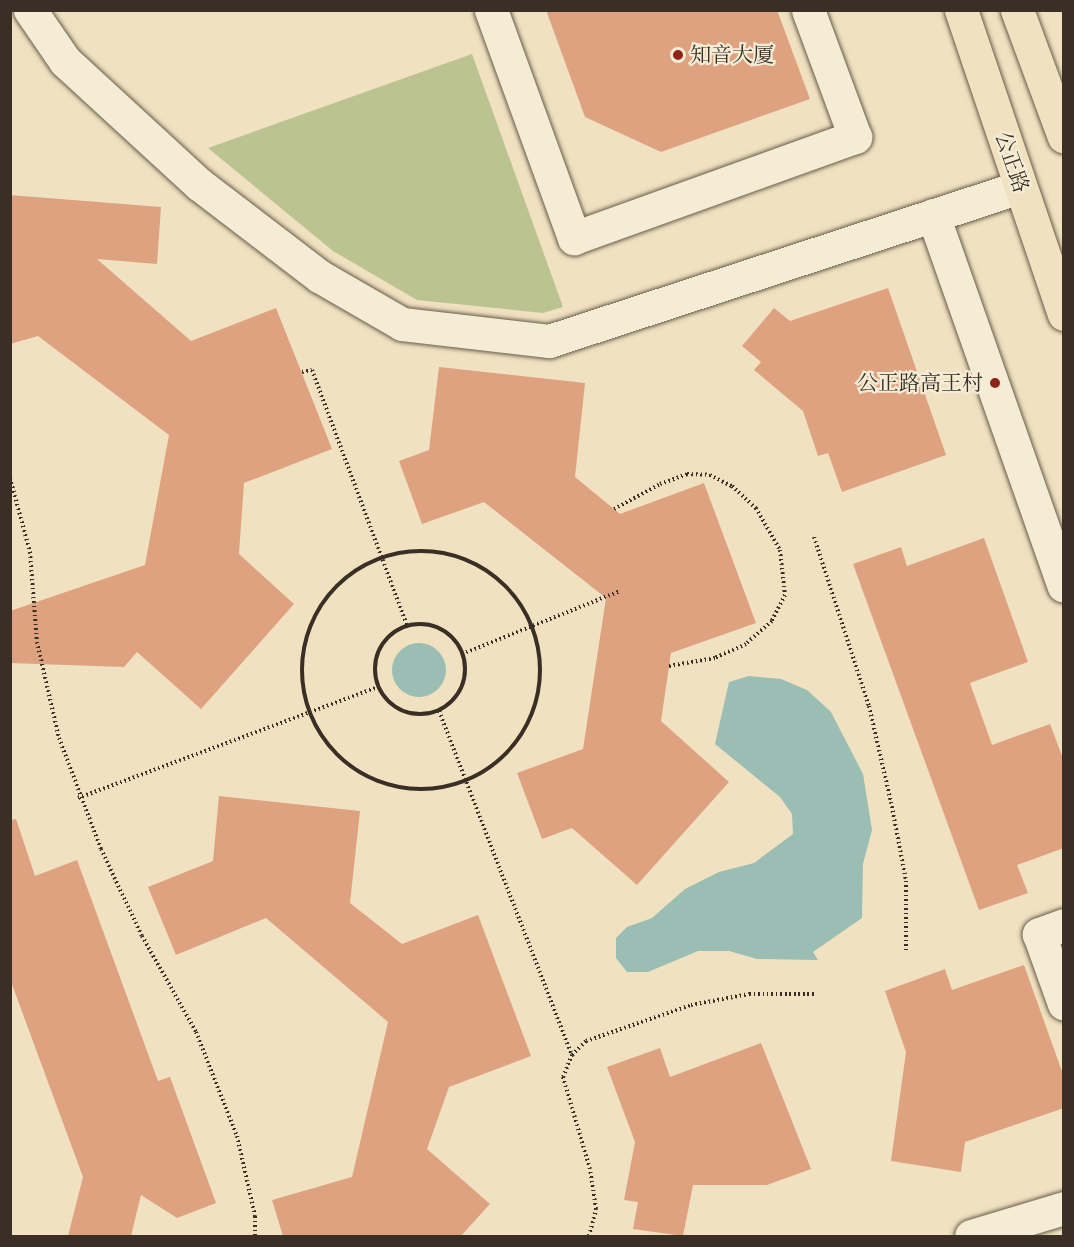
<!DOCTYPE html>
<meta charset="utf-8">
<style>
body{margin:0}
#map{position:relative;width:1074px;height:1247px;overflow:hidden;background:#f0e2c0;font-family:"IM FELL Great Primer","Noto Serif SC",serif}
div>[style]{position:absolute}
.green>*{inset:0;background:#bbc391}
.water>*{inset:0;background:#9abeb3}
.round{border-radius:50%}
.building>*{inset:0;background:#dea281}
.path>*{height:4px;margin-top:-2px;transform-origin:0;background:repeating-linear-gradient(90deg,#392f24 0 1.5px,transparent 0 4.5px)}
.path>.ring{margin:-2px;padding:0;box-sizing:content-box;background:none;border:4px solid #392f24;border-radius:50%}
.roads{filter:drop-shadow(0 0 2px #675c4b) drop-shadow(0 0 2px #675c4b)}
.minor>*{height:33px;margin:-16.5px;padding:0 16.5px;transform-origin:16.5px;border-radius:16.5px;background:#f5ecd6}
.major>*{height:33px;margin:-16.5px;padding:0 16.5px;transform-origin:16.5px;border-radius:16.5px;background:#f0e2c0}
.dots>*{width:16px;height:16px;translate:-50% -50%;box-sizing:border-box;border:3px solid #f5ecd6;border-radius:50%}
span{translate:-50% -50%;white-space:nowrap;text-align:center;line-height:1.15;-webkit-text-stroke:4.5px #f5ecd6;paint-order:stroke}
.poi-label{font-size:21px;color:#392f24}
.left{translate:0 -50%;text-align:left}
.right{translate:-100% -50%;text-align:right}
.street-label{font-size:21px;color:#392f24}
.frame{position:absolute;inset:0;border:12px solid #392f24;pointer-events:none}
</style>
<div id="map">
<div class="green">
<div style="clip-path:polygon(472px 54px,563px 307px,543px 313px,417px 300px,333px 251px,208px 148px)"></div>
</div>
<div class="water">
<div class="round" style="left:392px;top:643px;width:54px;height:54px"></div>
<div style="clip-path:polygon(749px 676px,781px 679px,807px 690px,831px 712px,863px 774px,872px 830px,863px 864px,862px 918px,813px 952px,818px 960px,757px 959px,729px 951px,698px 951px,648px 972px,627px 972px,616px 958px,616px 938px,627px 927px,652px 918px,685px 889px,719px 872px,754px 863px,793px 834px,792px 814px,780px 797px,715px 744px,729px 682px)"></div>
</div>
<div class="building">
<div style="clip-path:polygon(546px 10px,777px 10px,810px 99px,661px 152px,585px 117px)"></div>
<div style="clip-path:polygon(10px 195px,161px 207px,157px 264px,97px 259px,191px 341px,276px 308px,332px 449px,244px 483px,239px 554px,294px 604px,201px 709px,137px 652px,124px 667px,10px 663px,10px 611px,145px 565px,169px 435px,38px 336px,10px 344px)"></div>
<div style="clip-path:polygon(888px 288px,946px 455px,842px 492px,828px 453px,818px 456px,803px 411px,754px 370px,761px 362px,742px 346px,774px 308px,790px 321px)"></div>
<div style="clip-path:polygon(439px 367px,585px 383px,575px 477px,620px 514px,704px 483px,756px 623px,671px 653px,661px 721px,729px 782px,637px 885px,572px 828px,542px 839px,517px 773px,583px 749px,606px 598px,484px 502px,422px 524px,399px 461px,429px 450px)"></div>
<div style="clip-path:polygon(984px 538px,1028px 662px,970px 683px,992px 745px,1050px 724px,1064px 761px,1064px 848px,1017px 865px,1028px 893px,979px 910px,853px 564px,901px 547px,907px 566px)"></div>
<div style="clip-path:polygon(219px 796px,360px 811px,350px 903px,402px 944px,478px 915px,531px 1056px,449px 1087px,427px 1149px,490px 1204px,461px 1236px,283px 1236px,272px 1200px,352px 1177px,388px 1022px,266px 918px,176px 955px,148px 887px,213px 861px)"></div>
<div style="clip-path:polygon(16px 819px,35px 876px,77px 860px,158px 1081px,170px 1077px,216px 1203px,177px 1218px,141px 1195px,131px 1236px,68px 1236px,83px 1177px,10px 979px,10px 820px)"></div>
<div style="clip-path:polygon(1024px 965px,1064px 1077px,1064px 1108px,965px 1142px,961px 1172px,891px 1161px,906px 1052px,885px 991px,945px 969px,952px 990px)"></div>
<div style="clip-path:polygon(761px 1043px,811px 1169px,767px 1185px,693px 1185px,683px 1236px,633px 1229px,638px 1202px,624px 1200px,635px 1142px,607px 1067px,660px 1048px,670px 1077px)"></div>
</div>
<div class="path">
<div style="left:302px;top:372px;width:10px;rotate:-11deg"></div>
<div style="left:312px;top:370px;width:273px;rotate:69.6deg"></div>
<div style="left:10px;top:478px;width:77px;rotate:74.9deg"></div>
<div style="left:30px;top:552px;width:90px;rotate:85.6deg"></div>
<div style="left:37px;top:642px;width:98px;rotate:77.1deg"></div>
<div style="left:59px;top:738px;width:119px;rotate:69.3deg"></div>
<div style="left:101px;top:849px;width:96px;rotate:64.8deg"></div>
<div style="left:142px;top:936px;width:110px;rotate:60.6deg"></div>
<div style="left:196px;top:1032px;width:112px;rotate:68.5deg"></div>
<div style="left:237px;top:1136px;width:82px;rotate:77.3deg"></div>
<div style="left:255px;top:1216px;width:20px;rotate:90deg"></div>
<div style="left:614px;top:509px;width:52px;rotate:-28.5deg"></div>
<div style="left:660px;top:484px;width:29px;rotate:-20deg"></div>
<div style="left:687px;top:474px;width:23px;rotate:2deg"></div>
<div style="left:710px;top:475px;width:25px;rotate:27deg"></div>
<div style="left:732px;top:486px;width:33px;rotate:43deg"></div>
<div style="left:756px;top:508px;width:48px;rotate:60.3deg"></div>
<div style="left:780px;top:550px;width:45px;rotate:83.7deg"></div>
<div style="left:785px;top:595px;width:29px;rotate:117deg"></div>
<div style="left:772px;top:621px;width:35px;rotate:139deg"></div>
<div style="left:746px;top:644px;width:34px;rotate:156deg"></div>
<div style="left:715px;top:658px;width:47px;rotate:170.1deg"></div>
<div style="left:814px;top:537px;width:178px;rotate:72deg"></div>
<div style="left:869px;top:706px;width:98px;rotate:77.1deg"></div>
<div style="left:891px;top:802px;width:80px;rotate:79.2deg"></div>
<div style="left:906px;top:881px;width:70px;rotate:90deg"></div>
<div class="ring" style="left:302px;top:551px;width:234px;height:234px"></div>
<div class="ring" style="left:375px;top:624px;width:86px;height:86px"></div>
<div style="left:462px;top:654px;width:170px;rotate:-21.7deg"></div>
<div style="left:439px;top:711px;width:369px;rotate:68.9deg"></div>
<div style="left:78px;top:798px;width:320px;rotate:-20.3deg"></div>
<div style="left:589px;top:1236px;width:28px;rotate:-75deg"></div>
<div style="left:596px;top:1209px;width:40px;rotate:-98.5deg"></div>
<div style="left:590px;top:1169px;width:96px;rotate:-106.4deg"></div>
<div style="left:563px;top:1077px;width:24px;rotate:-68deg"></div>
<div style="left:572px;top:1055px;width:20px;rotate:-45deg"></div>
<div style="left:586px;top:1041px;width:111px;rotate:-18.9deg"></div>
<div style="left:691px;top:1005px;width:59px;rotate:-10.7deg"></div>
<div style="left:749px;top:994px;width:67px"></div>
</div>
<div class="roads">
<div class="minor">
<div style="left:30px;top:10px;width:62px;rotate:55.5deg"></div>
<div style="left:65px;top:61px;width:183px;rotate:42.6deg"></div>
<div style="left:200px;top:185px;width:150px;rotate:37.4deg"></div>
<div style="left:319px;top:276px;width:96px;rotate:30deg"></div>
<div style="left:402px;top:324px;width:148px;rotate:6.6deg"></div>
<div style="left:549px;top:341px;width:496px;rotate:-18.1deg"></div>
<div style="left:491px;top:10px;width:243px;rotate:70deg"></div>
<div style="left:574px;top:238px;width:299px;rotate:-19.8deg"></div>
<div style="left:855px;top:137px;width:135px;rotate:-110.3deg"></div>
<div style="left:933px;top:215px;width:393px;rotate:70.6deg"></div>
<div style="left:1064px;top:925px;width:27px;rotate:160deg"></div>
<div style="left:1039px;top:934px;width:74px;rotate:70.3deg"></div>
<div style="left:971px;top:1236px;width:97px;rotate:-16.8deg"></div>
</div>
<div class="major">
<div style="left:961px;top:10px;width:321px;rotate:71.3deg"></div>
<div style="left:1017px;top:10px;width:135px;rotate:69.7deg"></div>
</div>
</div>
<div class="dots">
<div style="left:678px;top:55px;background:#8f2418"></div>
<div style="left:995px;top:383px;background:#8f2418"></div>
</div>
<div class="poi-label">
<span class="left" style="left:690px;top:55px">知音大厦</span>
<span class="right" style="left:983px;top:383px">公正路高王村</span>
</div>
<div class="street-label">
<span style="left:1012px;top:162px;rotate:71deg">公正路</span>
</div>
<div class="frame"></div>
</div>
